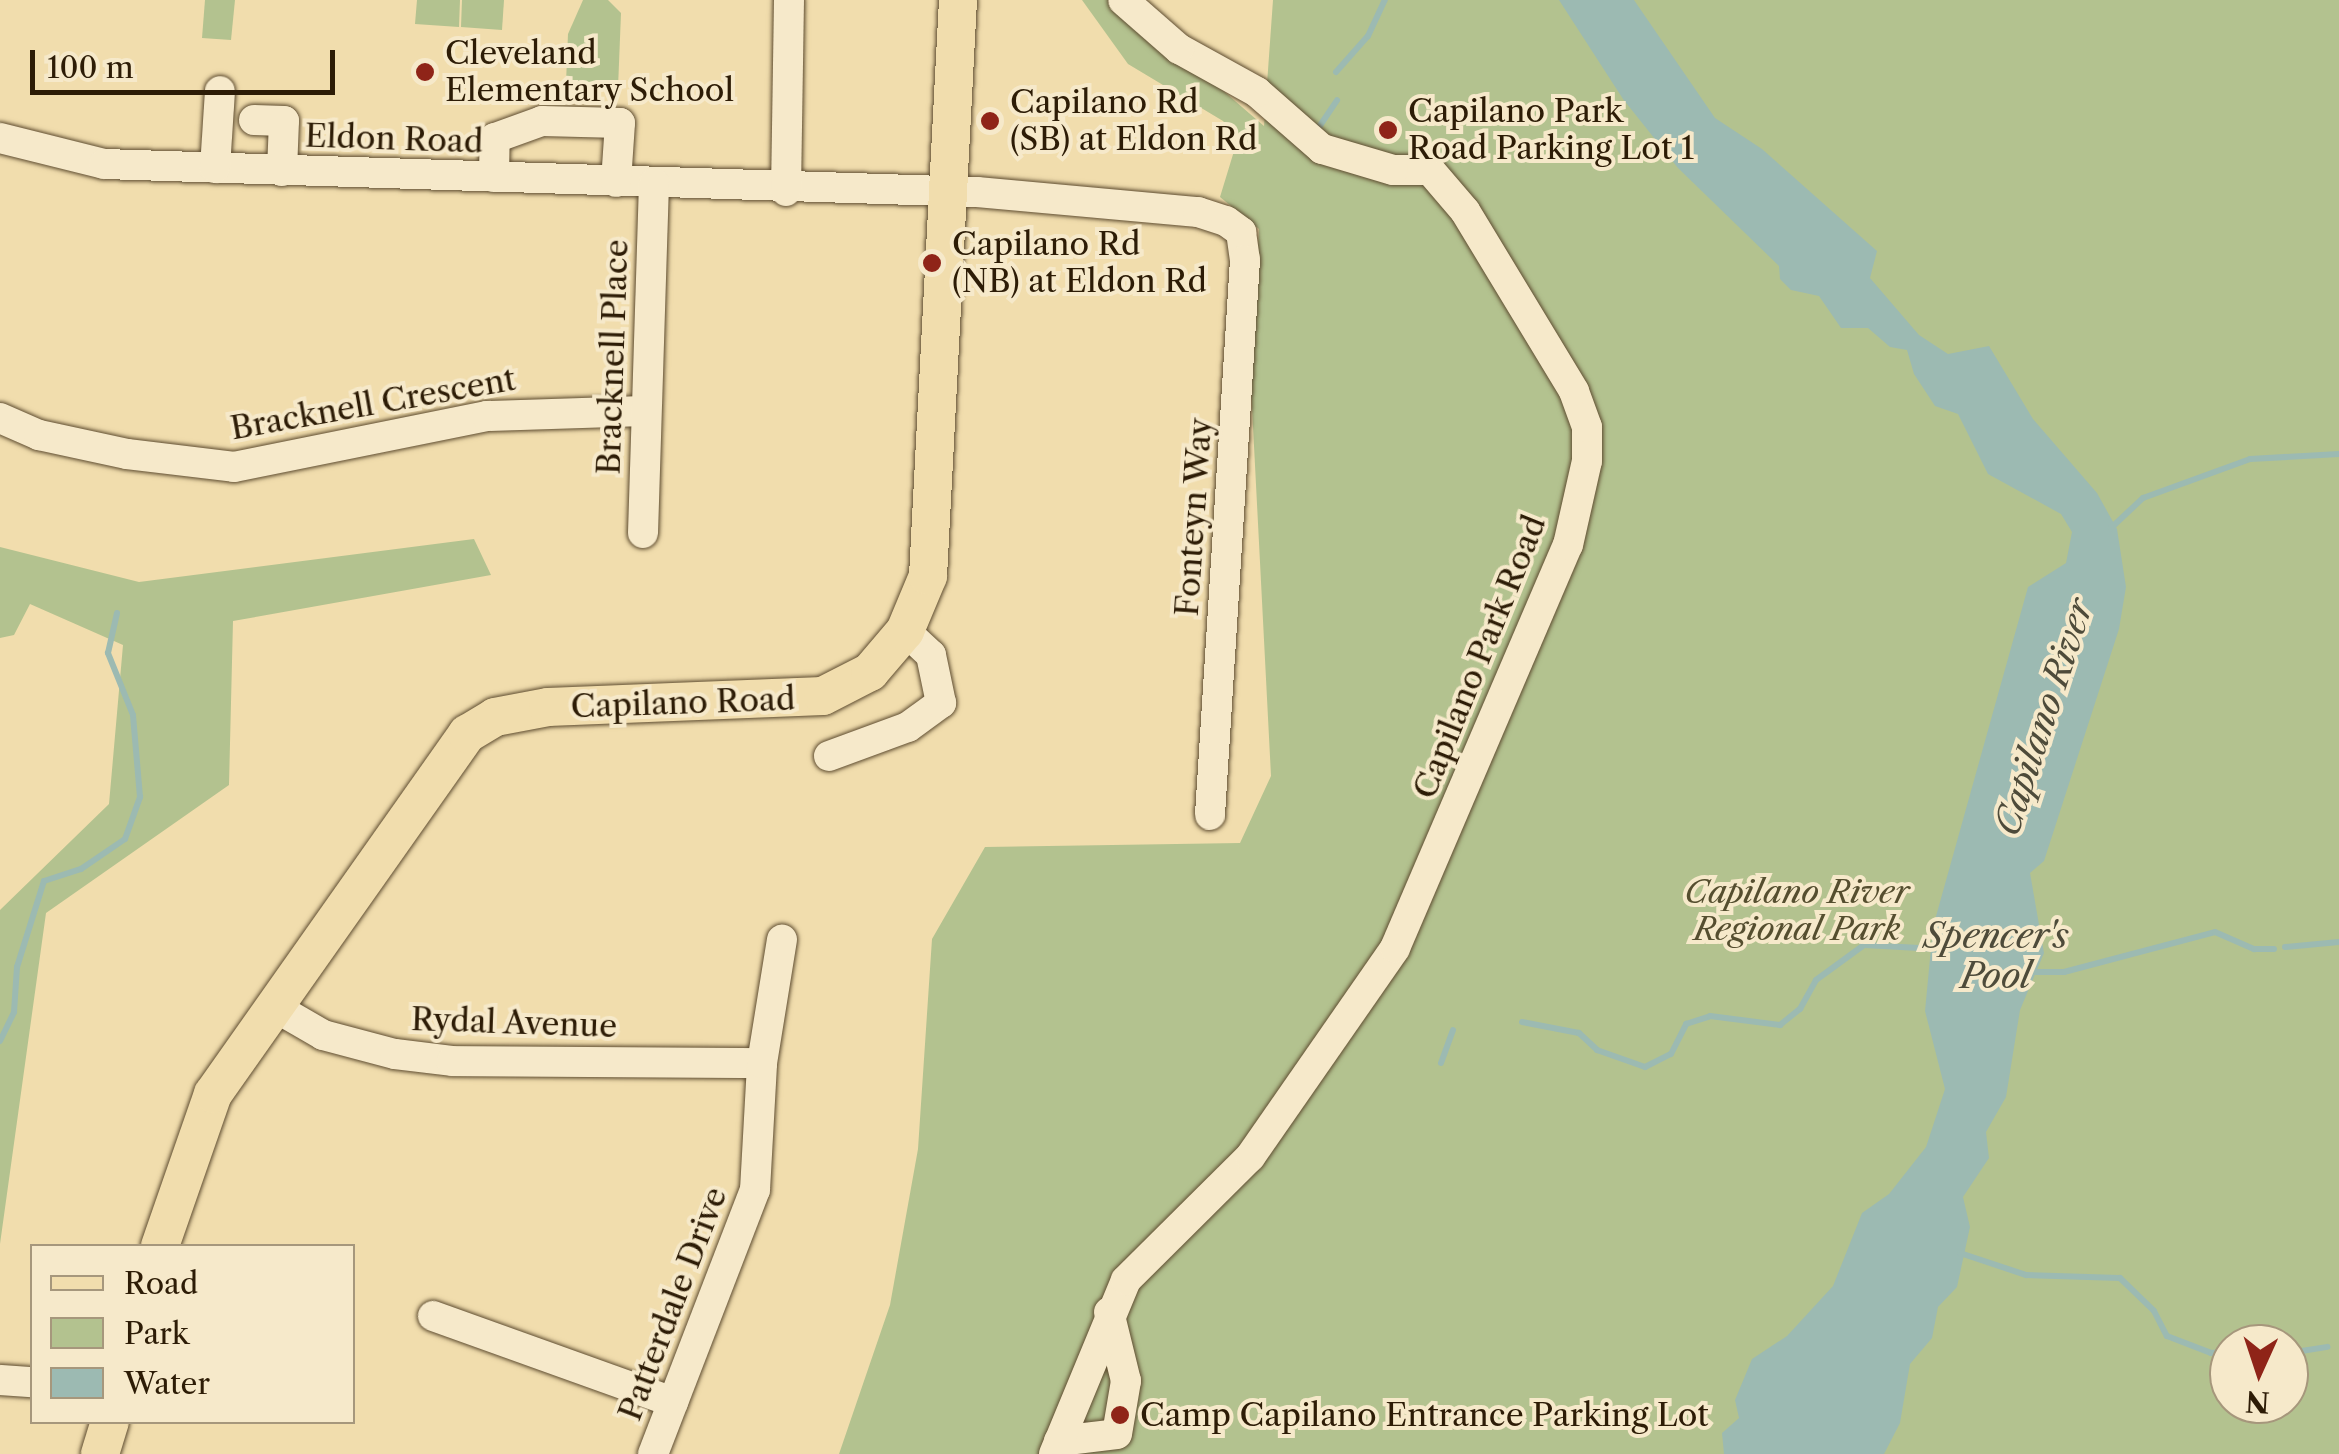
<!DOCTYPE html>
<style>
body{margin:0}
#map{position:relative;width:2339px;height:1454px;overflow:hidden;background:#f1ddad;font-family:"Libre Caslon Text",serif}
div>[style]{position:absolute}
.green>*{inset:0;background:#b3c28f}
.water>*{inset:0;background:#9cbab2}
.stream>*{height:6px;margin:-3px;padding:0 3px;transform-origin:3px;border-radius:3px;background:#9cbab2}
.roads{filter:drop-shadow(0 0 2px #5e4c30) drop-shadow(0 0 2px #5e4c30)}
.minor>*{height:30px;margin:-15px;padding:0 15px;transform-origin:15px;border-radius:15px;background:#f6e9ca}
.major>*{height:38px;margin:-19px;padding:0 19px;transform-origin:19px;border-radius:19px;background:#f1ddad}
.dots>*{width:28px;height:28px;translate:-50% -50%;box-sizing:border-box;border:5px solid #f6e9ca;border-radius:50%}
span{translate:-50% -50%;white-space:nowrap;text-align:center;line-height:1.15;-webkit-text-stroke:8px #f6e9ca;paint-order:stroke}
.poi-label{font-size:32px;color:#2d1c06}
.left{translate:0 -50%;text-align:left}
.street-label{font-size:32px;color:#2d1c06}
.park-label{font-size:32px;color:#554e2f;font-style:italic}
.water-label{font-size:35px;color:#4e4b3a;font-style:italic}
.legend{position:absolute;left:30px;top:1244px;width:325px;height:180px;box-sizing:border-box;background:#f6e9ca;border:2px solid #a6977c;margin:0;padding:12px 18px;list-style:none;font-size:30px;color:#2d1c06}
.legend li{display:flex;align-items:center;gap:20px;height:50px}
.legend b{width:50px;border:2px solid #a6977c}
.north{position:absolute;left:2209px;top:1324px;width:100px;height:100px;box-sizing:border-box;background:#f6e9ca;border:2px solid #a6977c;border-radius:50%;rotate:183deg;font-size:28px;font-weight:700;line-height:40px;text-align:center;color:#2d1c06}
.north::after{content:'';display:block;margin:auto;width:35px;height:45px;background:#8f2418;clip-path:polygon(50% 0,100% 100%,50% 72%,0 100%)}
.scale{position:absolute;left:30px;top:50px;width:305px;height:45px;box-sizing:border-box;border:5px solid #2d1c06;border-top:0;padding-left:12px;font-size:30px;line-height:35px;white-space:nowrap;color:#2d1c06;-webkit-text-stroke:8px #f6e9ca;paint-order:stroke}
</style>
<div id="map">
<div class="green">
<div style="clip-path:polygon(205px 0,235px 0,231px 40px,202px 38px)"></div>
<div style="clip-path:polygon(417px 0,460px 0,459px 27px,415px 24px)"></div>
<div style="clip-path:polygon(462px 0,504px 0,502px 30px,461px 27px)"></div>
<div style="clip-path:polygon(583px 0,608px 0,621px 13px,618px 88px,566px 83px,568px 34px)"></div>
<div style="clip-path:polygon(evenodd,1082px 0,1118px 0,1264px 126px,1273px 0,2339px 0,2339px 1454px,839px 1454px,890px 1305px,918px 1149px,932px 939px,985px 847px,1240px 843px,1271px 776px,1250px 368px,1259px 229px,1220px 197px,1238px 138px,1223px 121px,1128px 64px,1082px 0,2229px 1344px,2289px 1344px,2289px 1404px,2229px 1404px,2229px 1344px)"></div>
<div style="clip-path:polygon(474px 539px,491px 575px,233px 621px,229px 785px,46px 913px,0 1244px,0 910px,109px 804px,123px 645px,30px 604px,14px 635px,0 638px,0 547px,139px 582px)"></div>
</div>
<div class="water">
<div style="clip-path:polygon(1559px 0,1634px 0,1715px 118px,1762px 149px,1877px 251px,1870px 278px,1919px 335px,1948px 354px,1989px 346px,2033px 419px,2097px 493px,2117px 529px,2126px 587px,2119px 629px,2044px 861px,2030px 873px,2044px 953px,2020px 1010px,2006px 1097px,1986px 1132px,1989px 1158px,1963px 1197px,1970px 1227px,1957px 1287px,1938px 1307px,1932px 1338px,1910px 1364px,1900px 1423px,1884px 1454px,1724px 1454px,1722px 1433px,1739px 1418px,1735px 1400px,1752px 1359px,1787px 1336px,1833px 1286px,1862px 1213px,1889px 1194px,1926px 1147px,1945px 1089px,1925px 1011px,1933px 927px,2028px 587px,2066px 563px,2072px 532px,2061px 514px,1988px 474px,1958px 414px,1935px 406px,1914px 374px,1907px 350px,1890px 347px,1868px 328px,1841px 328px,1819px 296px,1791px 290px,1780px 279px,1779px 266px,1678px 168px,1623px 99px)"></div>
</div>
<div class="stream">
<div style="left:1336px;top:72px;width:48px;rotate:-48.4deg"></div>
<div style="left:1368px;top:36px;width:40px;rotate:-65deg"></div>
<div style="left:1317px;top:130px;width:36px;rotate:-56deg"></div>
<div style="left:2111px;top:528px;width:44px;rotate:-43.2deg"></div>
<div style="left:2143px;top:498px;width:114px;rotate:-20deg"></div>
<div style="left:2250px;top:459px;width:89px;rotate:-3.2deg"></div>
<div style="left:2285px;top:947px;width:54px;rotate:-5.3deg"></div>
<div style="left:2031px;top:972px;width:33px"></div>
<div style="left:2064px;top:972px;width:156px;rotate:-14.8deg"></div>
<div style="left:2215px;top:932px;width:43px;rotate:23.6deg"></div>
<div style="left:2254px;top:949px;width:20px"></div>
<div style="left:1522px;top:1022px;width:58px;rotate:10.9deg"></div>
<div style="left:1579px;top:1033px;width:25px;rotate:43deg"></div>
<div style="left:1597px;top:1050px;width:51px;rotate:19.5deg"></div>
<div style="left:1645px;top:1067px;width:29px;rotate:-27deg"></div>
<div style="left:1671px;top:1054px;width:34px;rotate:-63deg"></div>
<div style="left:1686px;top:1024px;width:25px;rotate:-18deg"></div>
<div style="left:1710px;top:1016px;width:71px;rotate:7.3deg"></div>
<div style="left:1780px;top:1025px;width:26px;rotate:-39deg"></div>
<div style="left:1800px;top:1009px;width:33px;rotate:-61deg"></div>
<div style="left:1816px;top:980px;width:59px;rotate:-36.1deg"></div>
<div style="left:1864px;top:945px;width:74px;rotate:3.1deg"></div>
<div style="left:0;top:1041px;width:32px;rotate:-64deg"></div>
<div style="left:14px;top:1012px;width:45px;rotate:-86.2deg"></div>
<div style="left:17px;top:967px;width:90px;rotate:-72.6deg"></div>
<div style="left:44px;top:881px;width:39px;rotate:-18deg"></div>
<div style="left:81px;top:869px;width:53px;rotate:-34.3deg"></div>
<div style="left:125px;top:839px;width:45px;rotate:-70.3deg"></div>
<div style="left:140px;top:797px;width:82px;rotate:-94.9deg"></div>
<div style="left:133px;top:715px;width:67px;rotate:-112deg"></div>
<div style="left:108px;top:653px;width:41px;rotate:-77.3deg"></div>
<div style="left:1441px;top:1063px;width:35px;rotate:-70deg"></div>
<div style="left:1960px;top:1253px;width:70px;rotate:18.4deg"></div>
<div style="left:2026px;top:1275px;width:94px;rotate:1.8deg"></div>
<div style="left:2120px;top:1278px;width:47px;rotate:44.1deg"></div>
<div style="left:2154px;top:1311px;width:28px;rotate:63deg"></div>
<div style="left:2167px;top:1336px;width:47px;rotate:21.1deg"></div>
<div style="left:2211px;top:1353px;width:18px;rotate:-6deg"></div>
<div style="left:2289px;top:1353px;width:39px;rotate:-9deg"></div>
</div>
<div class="roads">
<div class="minor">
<div style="left:254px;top:120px;width:30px;rotate:2deg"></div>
<div style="left:284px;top:121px;width:50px;rotate:92.3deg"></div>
<div style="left:0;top:138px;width:107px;rotate:14deg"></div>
<div style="left:104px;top:164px;width:873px;rotate:1.84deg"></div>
<div style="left:977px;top:192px;width:222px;rotate:5.2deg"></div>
<div style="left:1198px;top:212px;width:29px;rotate:18deg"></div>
<div style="left:1226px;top:221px;width:19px;rotate:36deg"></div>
<div style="left:1241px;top:232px;width:28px;rotate:82deg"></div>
<div style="left:1245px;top:260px;width:556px;rotate:93.61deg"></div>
<div style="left:215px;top:168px;width:77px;rotate:-86.3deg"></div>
<div style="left:494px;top:177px;width:39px;rotate:-89deg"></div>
<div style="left:495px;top:138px;width:50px;rotate:-19.9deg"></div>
<div style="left:542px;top:121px;width:78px;rotate:1.5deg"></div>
<div style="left:620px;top:123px;width:59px;rotate:93.9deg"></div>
<div style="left:786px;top:191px;width:191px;rotate:-89.1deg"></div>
<div style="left:0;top:418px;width:43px;rotate:23.6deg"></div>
<div style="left:39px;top:435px;width:90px;rotate:12.2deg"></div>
<div style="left:127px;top:454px;width:108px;rotate:6.9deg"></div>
<div style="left:234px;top:467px;width:258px;rotate:-11.4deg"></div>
<div style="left:487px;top:416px;width:157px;rotate:-1.8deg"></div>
<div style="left:643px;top:533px;width:350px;rotate:-88.2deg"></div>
<div style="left:829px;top:756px;width:84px;rotate:-20.2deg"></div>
<div style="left:908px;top:727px;width:41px;rotate:-36deg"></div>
<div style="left:941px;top:703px;width:49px;rotate:-101.8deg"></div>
<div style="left:931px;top:655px;width:35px;rotate:-137deg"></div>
<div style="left:273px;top:1006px;width:58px;rotate:30.1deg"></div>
<div style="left:323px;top:1035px;width:74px;rotate:14.8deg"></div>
<div style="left:395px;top:1054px;width:57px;rotate:7deg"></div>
<div style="left:452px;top:1061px;width:310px;rotate:0.4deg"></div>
<div style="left:433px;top:1316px;width:255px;rotate:19.7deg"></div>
<div style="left:0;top:1380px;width:32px;rotate:4deg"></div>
<div style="left:1059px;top:1441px;width:58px;rotate:-6.9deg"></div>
<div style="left:1117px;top:1434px;width:54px;rotate:-80.4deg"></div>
<div style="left:1126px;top:1381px;width:71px;rotate:-103.8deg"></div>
<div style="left:653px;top:1454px;width:283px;rotate:-68.9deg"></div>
<div style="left:755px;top:1190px;width:127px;rotate:-86.8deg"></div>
<div style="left:762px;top:1063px;width:125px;rotate:-80.8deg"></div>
<div style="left:1054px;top:1454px;width:188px;rotate:-67.5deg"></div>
<div style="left:1126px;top:1280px;width:175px;rotate:-44.8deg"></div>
<div style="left:1250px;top:1157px;width:254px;rotate:-55.2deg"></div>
<div style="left:1395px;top:948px;width:439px;rotate:-66.8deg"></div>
<div style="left:1568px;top:545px;width:86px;rotate:-77.3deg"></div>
<div style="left:1587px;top:461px;width:34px;rotate:-90deg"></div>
<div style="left:1587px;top:427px;width:38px;rotate:-110deg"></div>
<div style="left:1574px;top:391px;width:210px;rotate:-121.2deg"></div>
<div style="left:1465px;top:211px;width:54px;rotate:-130.5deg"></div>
<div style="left:1430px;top:170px;width:37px;rotate:180deg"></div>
<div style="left:1393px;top:170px;width:74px;rotate:-163.5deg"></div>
<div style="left:1322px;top:149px;width:86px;rotate:-138.8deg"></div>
<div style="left:1257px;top:92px;width:89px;rotate:-151.1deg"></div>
<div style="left:1179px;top:49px;width:74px;rotate:-138.8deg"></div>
</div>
<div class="major">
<div style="left:160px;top:1246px;width:161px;rotate:-70.8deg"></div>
<div style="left:213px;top:1094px;width:441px;rotate:-54.8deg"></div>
<div style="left:467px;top:734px;width:33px;rotate:-31deg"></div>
<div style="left:495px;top:717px;width:54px;rotate:-10.7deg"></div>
<div style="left:548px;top:707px;width:275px;rotate:-2.3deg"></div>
<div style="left:823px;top:696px;width:53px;rotate:-27.1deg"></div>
<div style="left:870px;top:672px;width:54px;rotate:-49.5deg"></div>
<div style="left:905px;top:631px;width:60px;rotate:-67.3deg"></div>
<div style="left:928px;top:576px;width:577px;rotate:-87.02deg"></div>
<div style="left:100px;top:1454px;width:34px;rotate:-73deg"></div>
</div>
</div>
<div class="dots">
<div style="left:425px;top:72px;background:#8f2418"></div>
<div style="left:990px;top:121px;background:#8f2418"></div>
<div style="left:1388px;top:130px;background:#8f2418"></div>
<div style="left:932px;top:263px;background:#8f2418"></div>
<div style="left:1120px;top:1415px;background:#8f2418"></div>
</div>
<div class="poi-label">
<span class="left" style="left:445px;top:72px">Cleveland<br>Elementary School</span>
<span class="left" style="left:1010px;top:121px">Capilano Rd<br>(SB) at Eldon Rd</span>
<span class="left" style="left:1408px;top:130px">Capilano Park<br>Road Parking Lot 1</span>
<span class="left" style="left:952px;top:263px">Capilano Rd<br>(NB) at Eldon Rd</span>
<span class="left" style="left:1140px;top:1415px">Camp Capilano Entrance Parking Lot</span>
</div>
<div class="street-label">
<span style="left:394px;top:139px;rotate:2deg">Eldon Road</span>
<span style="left:613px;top:357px;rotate:-88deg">Bracknell Place</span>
<span style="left:373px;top:404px;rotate:-10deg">Bracknell Crescent</span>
<span style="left:1194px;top:517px;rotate:-86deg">Fonteyn Way</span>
<span style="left:1480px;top:657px;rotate:-68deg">Capilano Park Road</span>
<span style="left:683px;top:703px;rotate:-2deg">Capilano Road</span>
<span style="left:514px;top:1023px;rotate:2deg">Rydal Avenue</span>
<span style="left:673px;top:1304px;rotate:-69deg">Patterdale Drive</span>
</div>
<div class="park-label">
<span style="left:1797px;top:911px">Capilano River<br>Regional Park</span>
</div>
<div class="water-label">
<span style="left:2044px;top:717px;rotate:-72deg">Capilano River</span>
<span style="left:1996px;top:956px">Spencer's<br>Pool</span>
</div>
<ul class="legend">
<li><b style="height:12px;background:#f1ddad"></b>Road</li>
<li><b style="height:28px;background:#b3c28f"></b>Park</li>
<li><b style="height:28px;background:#9cbab2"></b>Water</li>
</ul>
<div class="north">N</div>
<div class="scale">100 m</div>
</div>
